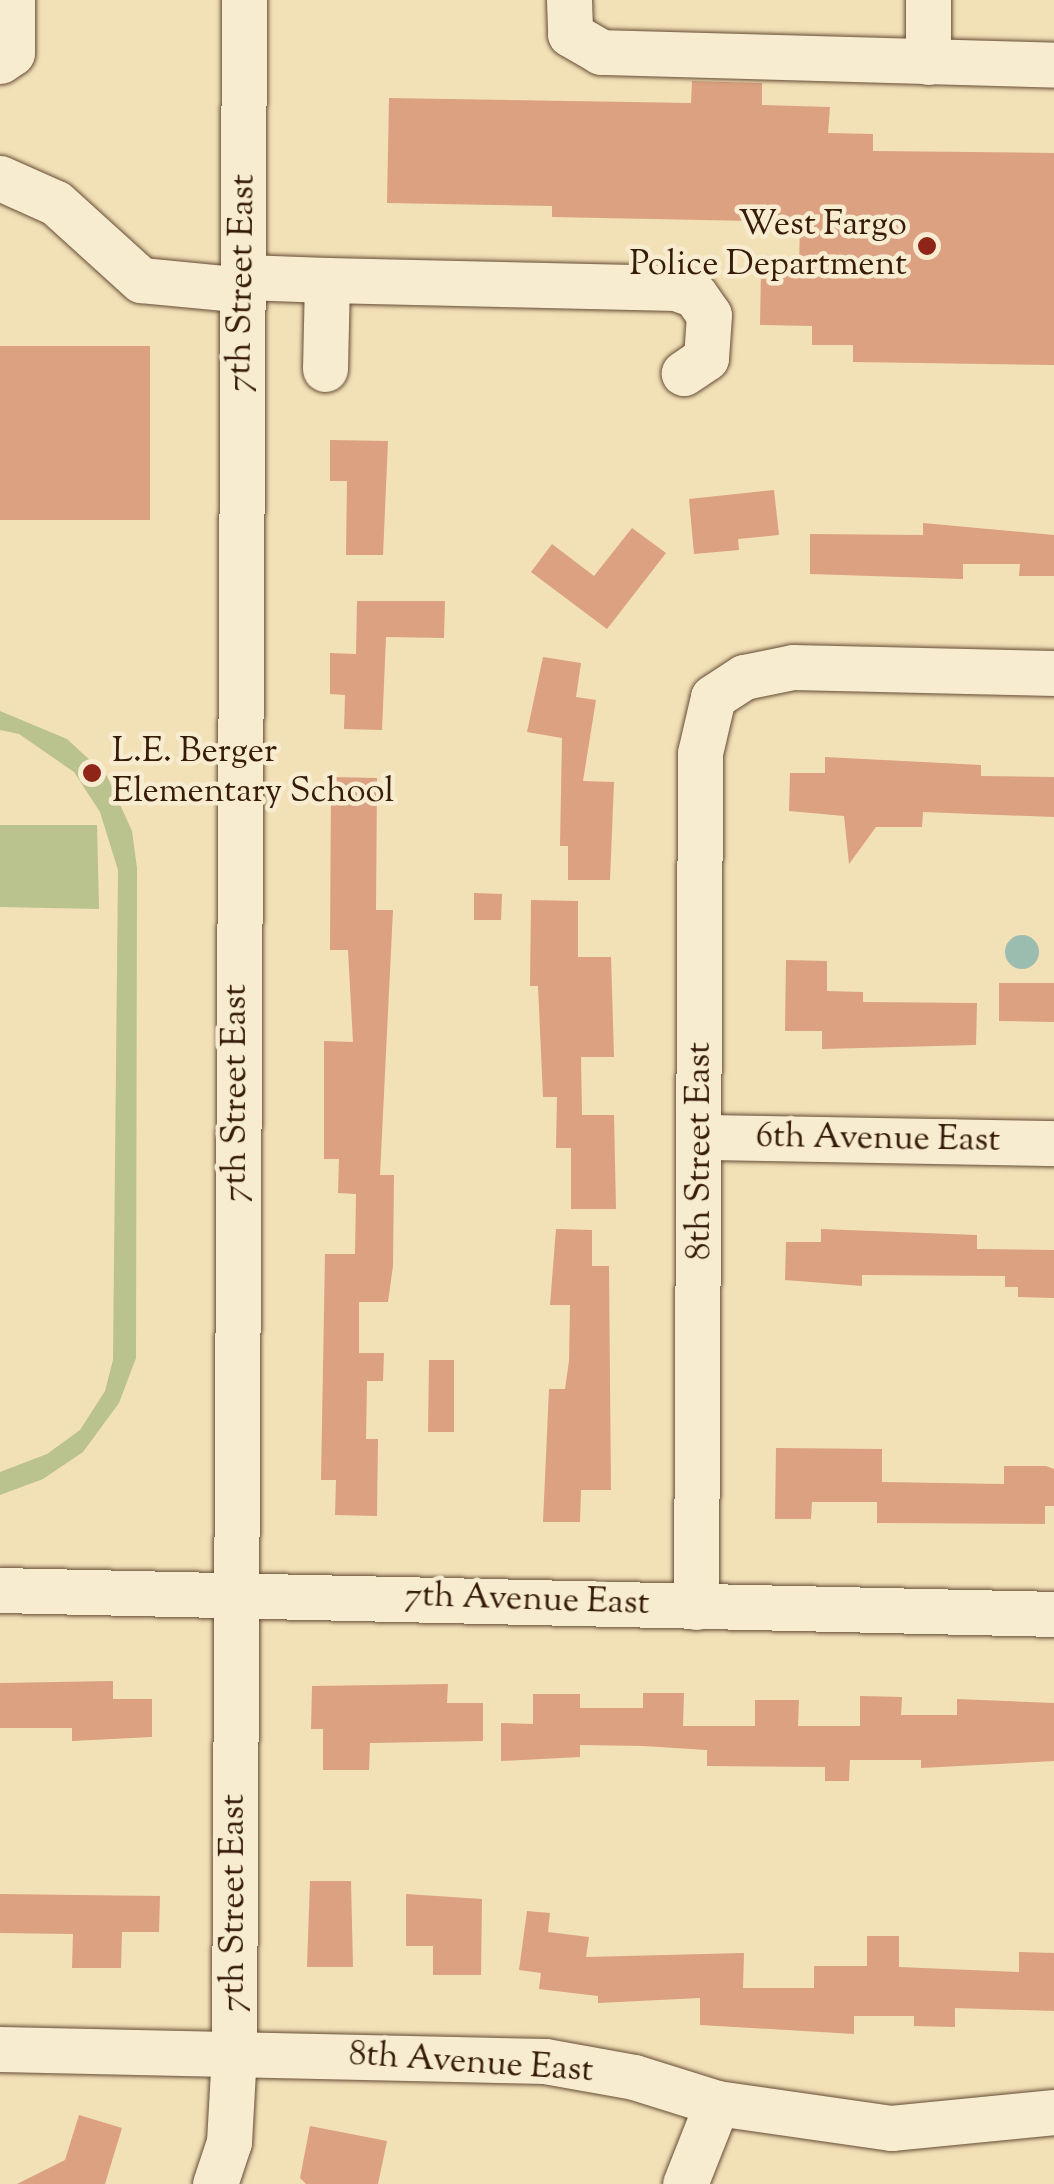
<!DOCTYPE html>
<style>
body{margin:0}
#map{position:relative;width:1054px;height:2184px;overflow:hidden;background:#f2e0b7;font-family:"Sorts Mill Goudy",serif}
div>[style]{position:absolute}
.green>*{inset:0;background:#bac28e}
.water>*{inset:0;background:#9bbdaf}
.round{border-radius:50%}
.building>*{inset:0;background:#dba181}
.roads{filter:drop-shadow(0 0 2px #654c34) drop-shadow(0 0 2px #654c34)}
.minor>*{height:45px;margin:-22.5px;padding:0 22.5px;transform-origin:22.5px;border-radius:22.5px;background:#f7ebd0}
.dots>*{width:28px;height:28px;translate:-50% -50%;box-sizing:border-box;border:5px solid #f7ebd0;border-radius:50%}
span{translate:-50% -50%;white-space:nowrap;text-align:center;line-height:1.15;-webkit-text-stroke:9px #f7ebd0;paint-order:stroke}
.poi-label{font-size:35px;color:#361b09}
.right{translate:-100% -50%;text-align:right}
.left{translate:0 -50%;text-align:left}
.street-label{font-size:35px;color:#361b09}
</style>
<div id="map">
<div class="green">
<div style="clip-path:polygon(0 711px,67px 739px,107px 776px,132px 831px,137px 868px,136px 1358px,119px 1403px,83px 1452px,43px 1479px,0 1495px,0 1472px,47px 1454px,80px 1430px,105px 1391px,113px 1360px,118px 870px,100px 812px,74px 772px,19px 734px,0 730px)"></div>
<div style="clip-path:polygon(0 825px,97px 825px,99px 909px,0 907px)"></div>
</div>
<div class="water">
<div class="round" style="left:1005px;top:935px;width:34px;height:34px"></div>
</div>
<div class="building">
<div style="clip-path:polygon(692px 81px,762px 83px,762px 105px,830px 107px,828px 133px,873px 134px,873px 151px,1054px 153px,1054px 365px,853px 362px,853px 345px,812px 345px,812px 326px,760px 325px,761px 271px,799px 271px,800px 222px,552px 217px,552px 206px,387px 203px,389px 98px,691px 103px)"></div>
<div style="clip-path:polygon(0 346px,150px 346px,150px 520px,0 520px)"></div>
<div style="clip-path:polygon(330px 440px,388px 441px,383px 555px,346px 555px,347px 481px,330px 481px)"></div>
<div style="clip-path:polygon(774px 490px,779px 535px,738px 539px,739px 550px,694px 554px,689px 499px)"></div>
<div style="clip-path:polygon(923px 523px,1054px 535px,1054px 576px,1019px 576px,1020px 564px,963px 564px,963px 579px,810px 574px,810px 534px,923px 535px)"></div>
<div style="clip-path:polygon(632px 528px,666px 553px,607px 629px,531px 572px,552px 544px,594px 576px)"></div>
<div style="clip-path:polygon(357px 601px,445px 601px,444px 638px,386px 637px,382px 730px,344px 729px,345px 695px,330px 694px,330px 653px,356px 654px)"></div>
<div style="clip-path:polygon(543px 657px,581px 663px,576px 697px,596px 700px,583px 781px,614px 782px,610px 880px,568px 880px,568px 846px,560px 846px,562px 738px,527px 732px)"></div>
<div style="clip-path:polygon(825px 757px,981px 765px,981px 776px,1054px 777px,1054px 817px,923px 812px,922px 827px,876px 827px,849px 864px,844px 816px,789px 811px,790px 773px,825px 773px)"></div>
<div style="clip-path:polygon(331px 777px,377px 778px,376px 910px,393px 910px,380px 1175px,394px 1175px,393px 1266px,388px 1302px,359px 1302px,359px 1353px,384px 1353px,383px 1381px,367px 1381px,366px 1439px,378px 1439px,377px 1516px,335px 1515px,336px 1480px,321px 1480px,325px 1254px,355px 1254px,356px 1194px,338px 1193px,339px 1159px,324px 1159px,324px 1041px,353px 1042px,348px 950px,330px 950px)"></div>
<div style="clip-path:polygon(502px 894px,501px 920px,474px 920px,474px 893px)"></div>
<div style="clip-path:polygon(531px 900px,578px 901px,578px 957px,611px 957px,614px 1057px,581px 1057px,582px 1115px,614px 1115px,616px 1209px,571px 1209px,571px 1148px,556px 1148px,557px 1097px,543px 1097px,538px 986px,530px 986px)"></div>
<div style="clip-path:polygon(786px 960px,827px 961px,827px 991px,863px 992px,863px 1002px,977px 1003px,976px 1045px,822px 1049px,822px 1031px,785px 1031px)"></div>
<div style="clip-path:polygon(999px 983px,1054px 983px,1054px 1022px,999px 1021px)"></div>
<div style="clip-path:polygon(556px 1229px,592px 1230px,592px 1266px,609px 1266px,611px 1490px,581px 1490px,580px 1522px,543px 1522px,549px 1389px,565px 1389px,569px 1361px,570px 1305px,550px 1305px)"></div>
<div style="clip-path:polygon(821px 1229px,977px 1235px,977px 1249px,1054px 1250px,1054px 1298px,1018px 1297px,1018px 1287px,1005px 1287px,1005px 1276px,862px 1275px,862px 1286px,785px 1280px,786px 1242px,821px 1242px)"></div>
<div style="clip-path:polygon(429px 1360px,454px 1360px,454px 1432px,428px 1432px)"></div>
<div style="clip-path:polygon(776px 1448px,882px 1449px,882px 1482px,1004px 1484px,1004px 1466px,1046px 1466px,1054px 1469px,1054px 1506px,1045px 1506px,1045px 1524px,877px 1523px,877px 1502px,812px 1502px,811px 1519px,775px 1519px)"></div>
<div style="clip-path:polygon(113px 1681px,113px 1699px,152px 1699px,152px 1737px,72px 1741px,72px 1728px,0 1728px,0 1683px)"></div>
<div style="clip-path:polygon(448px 1684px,447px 1703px,483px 1703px,483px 1741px,370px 1743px,369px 1770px,323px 1770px,323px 1729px,311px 1729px,312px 1686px)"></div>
<div style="clip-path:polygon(643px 1693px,684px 1693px,683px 1726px,755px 1726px,755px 1700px,799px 1700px,798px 1726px,860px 1726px,860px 1696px,902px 1697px,901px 1715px,957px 1715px,957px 1699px,1054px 1703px,1054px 1761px,921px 1768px,921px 1760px,850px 1760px,849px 1781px,825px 1781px,825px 1767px,707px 1766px,707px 1750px,643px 1746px,580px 1745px,580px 1757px,501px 1761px,501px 1723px,533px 1724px,533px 1694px,580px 1694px,580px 1708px,643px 1708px)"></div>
<div style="clip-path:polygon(310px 1881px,351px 1881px,353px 1967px,307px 1967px)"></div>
<div style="clip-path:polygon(0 1894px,160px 1896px,159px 1932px,122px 1932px,121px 1968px,72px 1968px,73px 1934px,0 1933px)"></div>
<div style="clip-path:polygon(406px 1894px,482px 1899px,481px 1975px,433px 1975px,433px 1946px,406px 1946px)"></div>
<div style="clip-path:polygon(527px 1911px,550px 1913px,548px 1932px,589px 1937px,586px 1957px,744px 1953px,743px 1988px,814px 1988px,814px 1966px,867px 1966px,867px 1936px,899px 1936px,899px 1967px,1019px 1972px,1019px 1952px,1054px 1953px,1054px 2011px,955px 2008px,955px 2027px,914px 2026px,914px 2016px,854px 2016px,854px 2034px,700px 2025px,700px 1998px,598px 2003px,598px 1996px,539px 1989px,541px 1973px,519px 1970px)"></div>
<div style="clip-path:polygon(79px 2115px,122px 2128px,105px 2184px,17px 2184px,65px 2160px)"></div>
<div style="clip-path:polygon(310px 2126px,387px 2141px,378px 2184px,306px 2184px,300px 2178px)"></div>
</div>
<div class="roads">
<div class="minor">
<div style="left:569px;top:0;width:34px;rotate:88deg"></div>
<div style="left:570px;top:34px;width:36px;rotate:30deg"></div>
<div style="left:601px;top:52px;width:453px;rotate:1.6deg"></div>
<div style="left:0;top:61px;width:14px;rotate:-34deg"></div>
<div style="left:12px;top:53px;width:53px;rotate:-90deg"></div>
<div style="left:928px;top:62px;width:62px;rotate:-90deg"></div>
<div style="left:0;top:178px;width:61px;rotate:24.1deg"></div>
<div style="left:56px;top:203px;width:115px;rotate:42.2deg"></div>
<div style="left:141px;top:280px;width:103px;rotate:5.5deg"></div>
<div style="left:244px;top:277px;width:83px;rotate:2.1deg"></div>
<div style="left:327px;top:280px;width:89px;rotate:91.3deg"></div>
<div style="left:327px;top:280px;width:349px;rotate:1.3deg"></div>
<div style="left:676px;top:288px;width:20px;rotate:20deg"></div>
<div style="left:695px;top:295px;width:24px;rotate:55deg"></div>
<div style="left:709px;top:315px;width:43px;rotate:94deg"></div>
<div style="left:706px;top:358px;width:27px;rotate:146deg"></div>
<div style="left:702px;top:1137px;width:352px;rotate:1deg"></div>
<div style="left:0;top:1590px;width:1054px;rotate:1.3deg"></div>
<div style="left:696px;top:1607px;width:854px;rotate:-89.73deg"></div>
<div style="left:700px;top:753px;width:57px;rotate:-76.9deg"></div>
<div style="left:713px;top:697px;width:37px;rotate:-33deg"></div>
<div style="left:744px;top:677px;width:50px;rotate:-11.5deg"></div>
<div style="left:793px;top:667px;width:261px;rotate:1.3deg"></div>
<div style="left:0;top:2049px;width:545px;rotate:1.26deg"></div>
<div style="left:545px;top:2061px;width:90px;rotate:10.2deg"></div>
<div style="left:634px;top:2077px;width:87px;rotate:17.4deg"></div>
<div style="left:717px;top:2103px;width:176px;rotate:8.2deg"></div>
<div style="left:891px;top:2128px;width:164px;rotate:-5.6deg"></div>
<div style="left:215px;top:2184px;width:44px;rotate:-71.6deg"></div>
<div style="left:229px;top:2142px;width:89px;rotate:-86.8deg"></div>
<div style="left:234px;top:2053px;width:2053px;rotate:-89.72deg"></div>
<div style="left:685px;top:2184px;width:87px;rotate:-68.4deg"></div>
</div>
</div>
<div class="dots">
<div style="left:927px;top:246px;background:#8f2418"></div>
<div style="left:92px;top:773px;background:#8f2418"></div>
</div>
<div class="poi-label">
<span class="right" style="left:907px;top:246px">West Fargo<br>Police Department</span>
<span class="left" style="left:112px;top:773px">L.E. Berger<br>Elementary School</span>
</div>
<div class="street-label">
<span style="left:243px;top:283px;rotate:-89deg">7th Street East</span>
<span style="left:237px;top:1093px;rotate:-90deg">7th Street East</span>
<span style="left:878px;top:1140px;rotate:1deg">6th Avenue East</span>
<span style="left:701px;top:1151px;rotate:-90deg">8th Street East</span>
<span style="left:527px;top:1601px;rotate:2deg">7th Avenue East</span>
<span style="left:235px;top:1903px;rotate:-90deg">7th Street East</span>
<span style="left:471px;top:2064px;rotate:4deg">8th Avenue East</span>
</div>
</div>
